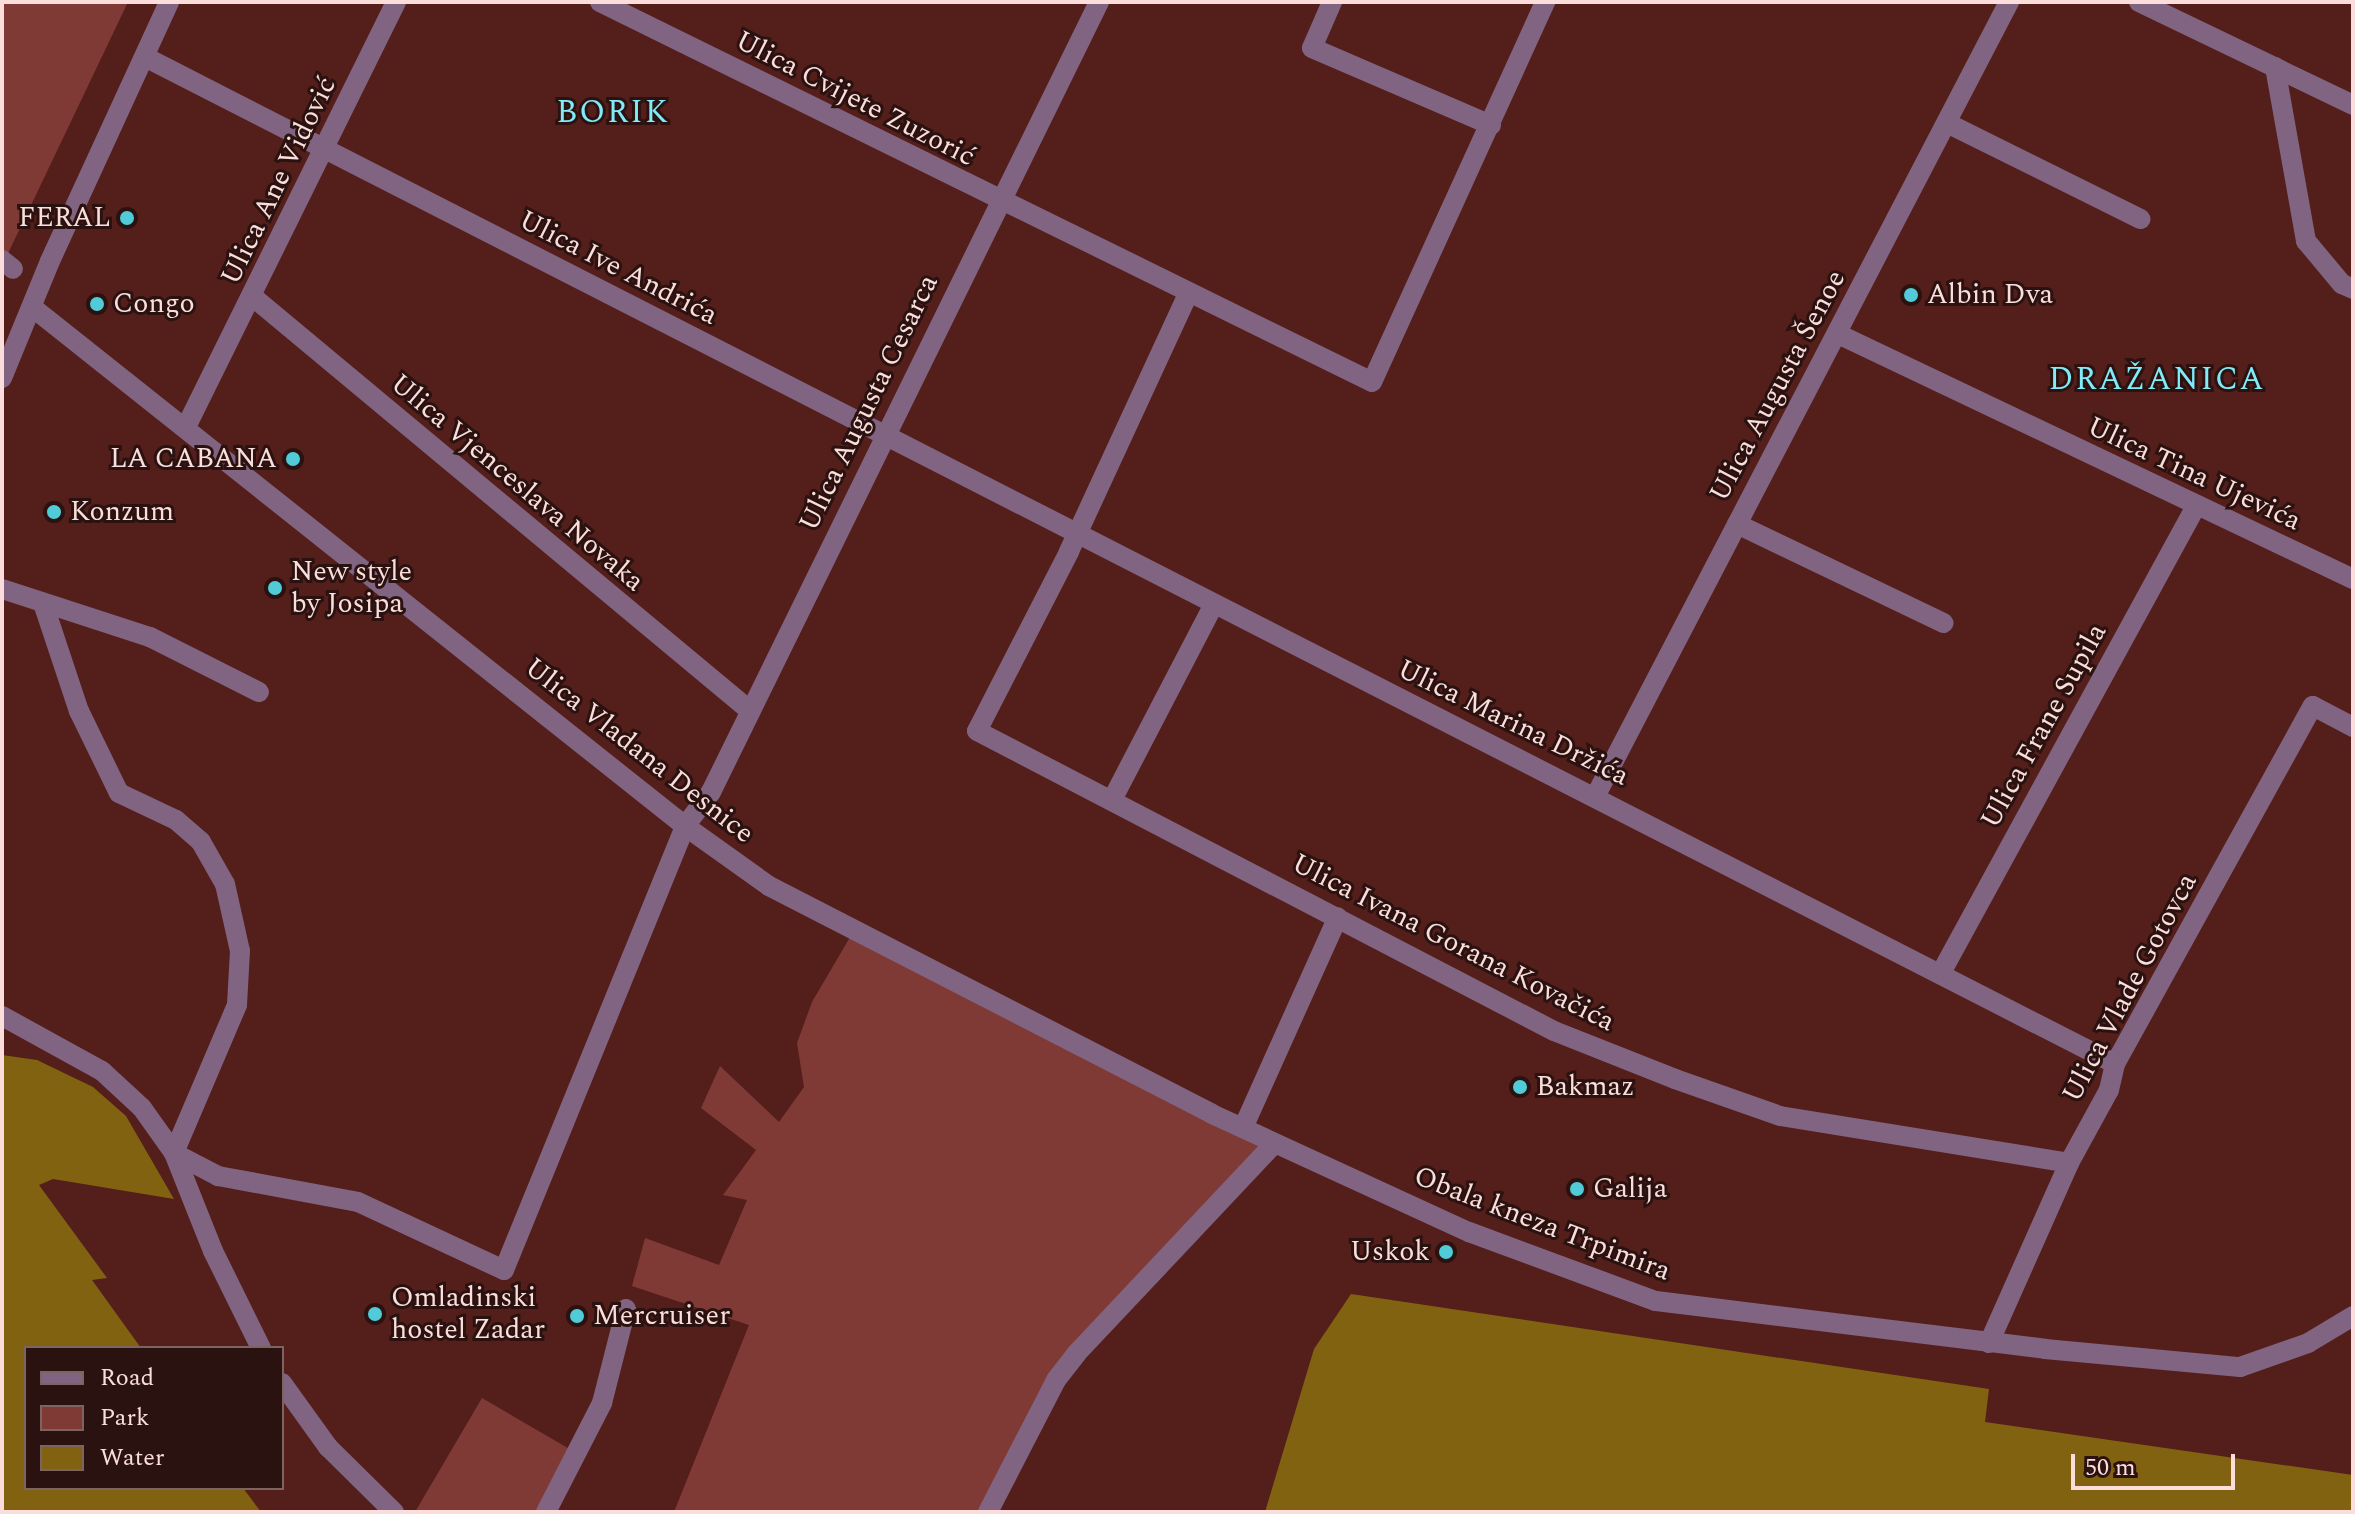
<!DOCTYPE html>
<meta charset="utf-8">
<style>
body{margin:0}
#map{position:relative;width:2355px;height:1514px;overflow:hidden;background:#541e1b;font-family:Spectral,serif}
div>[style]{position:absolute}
.green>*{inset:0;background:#803a35}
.water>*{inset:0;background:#816210}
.minor>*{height:20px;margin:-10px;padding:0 10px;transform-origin:10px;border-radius:10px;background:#816481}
.dots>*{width:22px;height:22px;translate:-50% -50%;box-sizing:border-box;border:4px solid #2a1210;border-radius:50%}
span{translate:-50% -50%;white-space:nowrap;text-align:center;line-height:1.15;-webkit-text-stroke:6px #2a1210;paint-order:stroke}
.street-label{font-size:28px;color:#fbdedb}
.poi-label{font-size:28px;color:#fbdedb}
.right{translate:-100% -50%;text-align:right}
.left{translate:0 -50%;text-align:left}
.quarter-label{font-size:32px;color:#81ebf8;letter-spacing:2px}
.frame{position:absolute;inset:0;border:4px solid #fbdedb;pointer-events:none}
.legend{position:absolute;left:24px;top:1346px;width:260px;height:144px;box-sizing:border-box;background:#2a1210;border:2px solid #7e6461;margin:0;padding:10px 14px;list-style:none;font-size:24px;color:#fbdedb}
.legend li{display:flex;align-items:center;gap:16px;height:40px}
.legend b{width:40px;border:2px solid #7e6461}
.scale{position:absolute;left:2071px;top:1454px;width:164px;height:36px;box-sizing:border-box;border:4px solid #fbdedb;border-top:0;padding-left:10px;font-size:24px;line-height:28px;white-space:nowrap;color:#fbdedb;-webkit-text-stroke:6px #2a1210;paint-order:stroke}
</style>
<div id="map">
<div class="green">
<div style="clip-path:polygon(2px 2px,128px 2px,2px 266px)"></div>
<div style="clip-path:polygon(853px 932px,1274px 1144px,1076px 1354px,988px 1512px,674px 1512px,749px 1325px,632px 1286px,645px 1238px,719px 1265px,747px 1200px,723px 1195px,756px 1150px,701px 1108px,720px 1066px,779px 1122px,804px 1087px,797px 1043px,812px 1002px)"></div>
<div style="clip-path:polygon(482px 1398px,573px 1451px,537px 1512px,415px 1512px)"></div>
</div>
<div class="water">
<div style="clip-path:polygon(2px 1055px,37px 1060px,93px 1087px,126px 1116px,174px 1199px,53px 1179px,39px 1185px,107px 1278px,92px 1280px,141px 1348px,26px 1348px,26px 1488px,243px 1488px,261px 1512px,2px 1512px)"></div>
<div style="clip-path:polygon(1351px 1294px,1989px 1389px,1985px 1422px,2353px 1475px,2353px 1512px,1265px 1512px,1314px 1349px)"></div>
</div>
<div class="minor">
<div style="left:600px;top:2px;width:860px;rotate:26.21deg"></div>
<div style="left:1372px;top:382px;width:418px;rotate:-65.5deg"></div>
<div style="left:1332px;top:2px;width:50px;rotate:113.5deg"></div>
<div style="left:1312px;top:48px;width:195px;rotate:23.3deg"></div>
<div style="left:2139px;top:2px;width:237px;rotate:25.7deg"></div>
<div style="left:145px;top:57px;width:2212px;rotate:27.07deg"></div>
<div style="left:2275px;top:67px;width:177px;rotate:79.9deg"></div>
<div style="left:2306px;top:241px;width:56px;rotate:50.1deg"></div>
<div style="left:2342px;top:284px;width:12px;rotate:24deg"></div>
<div style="left:1947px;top:123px;width:216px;rotate:26.4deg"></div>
<div style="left:2px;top:260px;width:14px;rotate:39deg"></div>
<div style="left:1188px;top:294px;width:284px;rotate:114.8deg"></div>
<div style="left:1069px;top:552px;width:201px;rotate:117.2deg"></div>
<div style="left:977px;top:731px;width:650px;rotate:27.47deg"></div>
<div style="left:1554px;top:1031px;width:130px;rotate:21.6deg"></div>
<div style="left:1675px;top:1079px;width:111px;rotate:19.4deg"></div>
<div style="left:1780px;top:1116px;width:293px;rotate:9.2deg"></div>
<div style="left:253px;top:297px;width:644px;rotate:39.77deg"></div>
<div style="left:32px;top:307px;width:834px;rotate:38.48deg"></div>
<div style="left:685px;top:826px;width:103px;rotate:35.5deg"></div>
<div style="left:769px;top:886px;width:498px;rotate:27.2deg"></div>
<div style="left:1212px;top:1114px;width:283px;rotate:24.7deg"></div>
<div style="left:1469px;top:1232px;width:199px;rotate:20.3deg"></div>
<div style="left:1656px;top:1301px;width:392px;rotate:7deg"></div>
<div style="left:2045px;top:1349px;width:196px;rotate:5.3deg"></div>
<div style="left:2240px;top:1367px;width:72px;rotate:-19.4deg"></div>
<div style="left:2308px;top:1343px;width:52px;rotate:-31deg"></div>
<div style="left:1838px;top:334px;width:570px;rotate:25.44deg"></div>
<div style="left:2px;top:378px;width:126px;rotate:-67.7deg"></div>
<div style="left:50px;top:261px;width:285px;rotate:-65.3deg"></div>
<div style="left:186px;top:427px;width:474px;rotate:-63.7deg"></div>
<div style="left:1737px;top:524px;width:229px;rotate:25.6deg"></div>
<div style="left:2px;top:589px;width:156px;rotate:18deg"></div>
<div style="left:150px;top:637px;width:122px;rotate:26.8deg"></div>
<div style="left:44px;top:606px;width:111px;rotate:71.6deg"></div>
<div style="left:79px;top:711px;width:91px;rotate:64deg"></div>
<div style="left:119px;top:793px;width:63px;rotate:25.3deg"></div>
<div style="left:176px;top:820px;width:33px;rotate:41deg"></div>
<div style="left:201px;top:842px;width:48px;rotate:60.3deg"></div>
<div style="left:225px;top:884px;width:69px;rotate:77.4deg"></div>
<div style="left:240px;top:951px;width:54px;rotate:93.2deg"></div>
<div style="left:237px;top:1005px;width:161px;rotate:113.1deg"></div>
<div style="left:174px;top:1153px;width:50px;rotate:27.6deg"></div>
<div style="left:218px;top:1176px;width:142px;rotate:10.5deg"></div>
<div style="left:358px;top:1202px;width:161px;rotate:25deg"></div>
<div style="left:504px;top:1270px;width:479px;rotate:-67.8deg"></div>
<div style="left:685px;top:826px;width:43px;rotate:-52.6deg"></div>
<div style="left:711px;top:792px;width:880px;rotate:-63.84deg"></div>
<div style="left:1596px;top:795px;width:894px;rotate:-62.49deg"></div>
<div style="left:1112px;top:800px;width:219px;rotate:-62.5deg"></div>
<div style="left:1942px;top:971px;width:528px;rotate:-61.35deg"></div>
<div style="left:2px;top:1016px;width:114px;rotate:28.8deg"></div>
<div style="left:102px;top:1071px;width:54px;rotate:42.8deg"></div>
<div style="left:142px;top:1108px;width:55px;rotate:54.6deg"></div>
<div style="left:174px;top:1153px;width:105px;rotate:68.3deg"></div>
<div style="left:213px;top:1251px;width:108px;rotate:63.7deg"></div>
<div style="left:1243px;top:1128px;width:231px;rotate:-65.8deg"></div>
<div style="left:1989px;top:1343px;width:197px;rotate:-66deg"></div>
<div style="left:2069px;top:1163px;width:83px;rotate:-61.3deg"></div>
<div style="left:2109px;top:1090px;width:27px;rotate:-77deg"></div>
<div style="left:2115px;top:1064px;width:409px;rotate:-61.1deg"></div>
<div style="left:2313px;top:706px;width:45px;rotate:27.7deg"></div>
<div style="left:282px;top:1383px;width:79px;rotate:54.3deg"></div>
<div style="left:328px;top:1447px;width:93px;rotate:44.6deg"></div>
<div style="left:546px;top:1512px;width:123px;rotate:-62.8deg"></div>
<div style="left:602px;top:1403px;width:97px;rotate:-75.7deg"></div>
<div style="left:988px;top:1512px;width:148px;rotate:-62.7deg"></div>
<div style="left:1056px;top:1380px;width:33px;rotate:-52deg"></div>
<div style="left:1076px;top:1354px;width:289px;rotate:-46.7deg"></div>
</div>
<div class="dots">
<div style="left:127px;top:218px;background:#52cbd9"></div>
<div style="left:1911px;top:295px;background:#52cbd9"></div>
<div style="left:97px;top:304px;background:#52cbd9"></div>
<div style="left:293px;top:459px;background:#52cbd9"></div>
<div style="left:54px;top:512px;background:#52cbd9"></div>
<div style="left:275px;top:588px;background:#52cbd9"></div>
<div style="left:1520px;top:1087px;background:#52cbd9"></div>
<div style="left:1577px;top:1189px;background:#52cbd9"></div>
<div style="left:1446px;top:1252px;background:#52cbd9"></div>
<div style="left:375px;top:1314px;background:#52cbd9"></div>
<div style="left:577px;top:1316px;background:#52cbd9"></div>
</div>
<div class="street-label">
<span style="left:855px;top:99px;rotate:27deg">Ulica Cvijete Zuzorić</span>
<span style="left:279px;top:181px;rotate:-64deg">Ulica Ane Vidović</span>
<span style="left:618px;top:268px;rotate:27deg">Ulica Ive Andrića</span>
<span style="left:1778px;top:386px;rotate:-62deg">Ulica Augusta Šenoe</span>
<span style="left:869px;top:403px;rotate:-64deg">Ulica Augusta Cesarca</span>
<span style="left:2194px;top:474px;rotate:25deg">Ulica Tina Ujevića</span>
<span style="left:517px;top:483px;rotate:40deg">Ulica Vjenceslava Novaka</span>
<span style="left:1513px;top:723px;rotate:26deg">Ulica Marina Držića</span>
<span style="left:2044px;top:726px;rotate:-61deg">Ulica Frane Supila</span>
<span style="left:639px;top:751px;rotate:38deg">Ulica Vladana Desnice</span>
<span style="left:1453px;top:943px;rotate:27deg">Ulica Ivana Gorana Kovačića</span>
<span style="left:2130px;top:988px;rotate:-62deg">Ulica Vlade Gotovca</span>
<span style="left:1542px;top:1224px;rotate:21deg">Obala kneza Trpimira</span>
</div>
<div class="poi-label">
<span class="right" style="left:111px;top:218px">FERAL</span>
<span class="left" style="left:1927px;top:295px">Albin Dva</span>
<span class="left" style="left:113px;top:304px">Congo</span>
<span class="right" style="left:277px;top:459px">LA CABANA</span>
<span class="left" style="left:70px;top:512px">Konzum</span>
<span class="left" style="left:291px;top:588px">New style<br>by Josipa</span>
<span class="left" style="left:1536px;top:1087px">Bakmaz</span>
<span class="left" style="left:1593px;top:1189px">Galija</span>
<span class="right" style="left:1430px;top:1252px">Uskok</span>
<span class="left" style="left:391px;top:1314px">Omladinski<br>hostel Zadar</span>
<span class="left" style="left:593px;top:1316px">Mercruiser</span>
</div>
<div class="quarter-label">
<span style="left:613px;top:113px">BORIK</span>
<span style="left:2157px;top:380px">DRAŽANICA</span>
</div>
<div class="frame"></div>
<ul class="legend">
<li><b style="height:10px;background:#816481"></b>Road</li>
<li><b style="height:22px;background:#803a35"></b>Park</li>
<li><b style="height:22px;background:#816210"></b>Water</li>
</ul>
<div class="scale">50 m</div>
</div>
